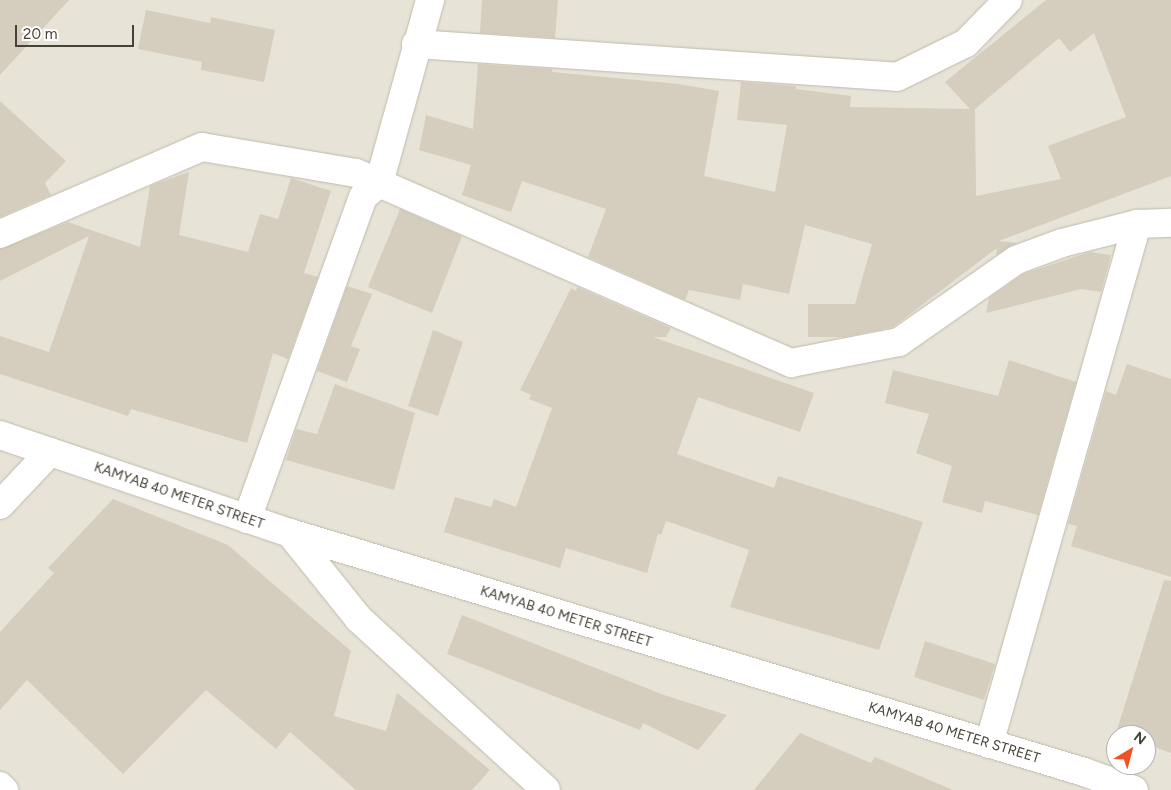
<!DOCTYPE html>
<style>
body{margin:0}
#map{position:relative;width:1171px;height:790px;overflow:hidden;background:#f4f1e9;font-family:Figtree,sans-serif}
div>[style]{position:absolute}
.residential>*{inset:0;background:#e7e3d7}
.building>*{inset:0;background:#d5cebe}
.roads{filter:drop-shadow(0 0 1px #bfbaab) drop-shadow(0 0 1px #bfbaab)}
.minor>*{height:28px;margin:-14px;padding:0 14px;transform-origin:14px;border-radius:14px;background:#fff}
span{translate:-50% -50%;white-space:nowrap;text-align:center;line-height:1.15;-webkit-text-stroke:4.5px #fff;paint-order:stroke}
.street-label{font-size:14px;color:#474237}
.north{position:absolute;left:1106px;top:725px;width:50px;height:50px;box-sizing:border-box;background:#fff;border:1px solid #b5b3af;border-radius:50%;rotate:37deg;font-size:14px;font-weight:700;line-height:20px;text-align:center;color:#474237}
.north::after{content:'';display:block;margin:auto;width:18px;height:22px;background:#f25121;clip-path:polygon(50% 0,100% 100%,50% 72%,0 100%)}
.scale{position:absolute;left:15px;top:25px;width:119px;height:22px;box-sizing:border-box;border:2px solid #474237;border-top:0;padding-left:6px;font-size:15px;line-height:18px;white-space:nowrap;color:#474237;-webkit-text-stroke:4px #fff;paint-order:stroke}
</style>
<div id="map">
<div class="residential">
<div style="clip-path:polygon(evenodd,0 0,1171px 0,1171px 790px,0 790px,0 0,1116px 735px,1146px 735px,1146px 765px,1116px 765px,1116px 735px)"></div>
</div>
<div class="building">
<div style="clip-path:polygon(0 0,69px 0,0 75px)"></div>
<div style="clip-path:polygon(482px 0,558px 0,555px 38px,480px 33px)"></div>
<div style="clip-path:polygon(evenodd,1046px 0,1171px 0,1171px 176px,999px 241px,1017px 243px,996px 255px,997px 248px,893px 327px,845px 337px,808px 337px,808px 304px,855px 304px,872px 244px,805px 225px,789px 294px,743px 284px,740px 300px,689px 290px,685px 300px,588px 257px,606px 209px,522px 181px,511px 212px,462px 195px,471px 165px,419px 150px,426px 115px,473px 129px,478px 64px,552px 69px,552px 72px,679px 84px,719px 91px,704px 176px,775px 192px,787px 125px,737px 120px,741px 82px,796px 86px,796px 89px,851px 96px,850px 107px,970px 109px,945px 82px,1046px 0,1094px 33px,1126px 117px,1048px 146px,1061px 179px,976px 196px,975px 109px,1059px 38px,1070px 52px,1094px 33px)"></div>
<div style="clip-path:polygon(146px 10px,210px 23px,211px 17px,275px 30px,264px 82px,201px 70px,202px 62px,138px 49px)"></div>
<div style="clip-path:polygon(0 101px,66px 161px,45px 183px,51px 195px,0 217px)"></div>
<div style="clip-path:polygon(189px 172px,179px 235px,248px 252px,260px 214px,278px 219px,291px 178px,331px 191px,304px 273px,318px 277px,288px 359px,273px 353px,247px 443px,131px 409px,128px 416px,0 374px,0 336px,49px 352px,89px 236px,0 281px,0 249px,68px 222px,140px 247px,150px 186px)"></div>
<div style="clip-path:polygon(400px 209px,462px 236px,432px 313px,368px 287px)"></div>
<div style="clip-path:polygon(1090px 252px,1111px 255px,1101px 292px,1081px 289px,986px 313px,989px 298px,1023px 274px)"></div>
<div style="clip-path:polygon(347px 286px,372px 294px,351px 346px,360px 349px,347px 382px,317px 371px)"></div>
<div style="clip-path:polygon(577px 287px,671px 328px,666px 337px,653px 337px,814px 393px,800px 432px,698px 397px,677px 454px,774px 488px,778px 476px,923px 522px,879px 650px,730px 607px,749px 550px,666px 521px,661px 535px,658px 534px,647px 573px,566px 548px,560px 568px,444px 532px,455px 497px,491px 507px,494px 499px,516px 507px,552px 408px,529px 399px,531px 395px,520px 390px,571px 288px,576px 291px)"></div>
<div style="clip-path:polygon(433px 330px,463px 342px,438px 416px,408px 406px)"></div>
<div style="clip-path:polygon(1009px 360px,1076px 382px,1038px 515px,985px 501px,982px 513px,942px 502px,952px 466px,916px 453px,929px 414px,885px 403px,893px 370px,998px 396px)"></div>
<div style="clip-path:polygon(1127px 364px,1171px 379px,1171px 577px,1071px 546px,1077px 526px,1068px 524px,1106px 391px,1116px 395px)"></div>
<div style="clip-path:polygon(335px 384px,415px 413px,394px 490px,286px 460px,296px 429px,317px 434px)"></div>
<div style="clip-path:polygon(113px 499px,228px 545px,351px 651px,334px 716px,386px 731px,397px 693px,490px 770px,472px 790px,356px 790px,290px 732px,276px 749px,206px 690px,123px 774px,27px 680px,0 710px,0 632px,54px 573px,48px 568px)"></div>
<div style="clip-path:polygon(1164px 580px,1171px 581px,1171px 753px,1146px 744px,1146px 735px,1116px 733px)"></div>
<div style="clip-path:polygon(462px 615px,664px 695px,727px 715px,698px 750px,643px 723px,640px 730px,447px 654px)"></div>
<div style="clip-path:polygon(925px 641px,995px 664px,984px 700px,914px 677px)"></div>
<div style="clip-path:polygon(800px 733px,871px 763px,875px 757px,953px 790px,754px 790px)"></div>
</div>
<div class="roads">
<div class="minor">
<div style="left:416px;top:44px;width:482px;rotate:3.9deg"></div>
<div style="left:897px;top:77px;width:77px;rotate:-26.2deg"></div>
<div style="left:966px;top:43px;width:60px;rotate:-45.7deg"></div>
<div style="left:0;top:234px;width:220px;rotate:-23.3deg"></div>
<div style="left:202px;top:147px;width:156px;rotate:9.6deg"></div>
<div style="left:356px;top:173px;width:475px;rotate:23.6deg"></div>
<div style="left:791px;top:363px;width:110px;rotate:-11deg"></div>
<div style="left:899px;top:342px;width:143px;rotate:-35deg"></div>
<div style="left:1016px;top:260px;width:49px;rotate:-20.3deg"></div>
<div style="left:1062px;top:243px;width:77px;rotate:-14.2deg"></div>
<div style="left:1137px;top:224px;width:34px;rotate:-2deg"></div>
<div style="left:0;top:435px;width:306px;rotate:18.7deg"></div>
<div style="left:290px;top:533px;width:829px;rotate:16.75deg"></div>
<div style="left:1084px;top:772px;width:53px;rotate:19.8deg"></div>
<div style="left:0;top:505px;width:73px;rotate:-46.7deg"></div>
<div style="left:247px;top:519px;width:342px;rotate:-70.2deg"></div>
<div style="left:363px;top:197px;width:21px;rotate:-41deg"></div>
<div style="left:379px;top:183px;width:190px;rotate:-74.4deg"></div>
<div style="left:290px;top:533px;width:110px;rotate:51.3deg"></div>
<div style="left:359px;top:619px;width:253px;rotate:42.4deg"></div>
<div style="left:989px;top:744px;width:541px;rotate:-74.11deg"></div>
<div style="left:0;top:786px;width:6px;rotate:45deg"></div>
</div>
</div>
<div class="street-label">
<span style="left:179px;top:496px;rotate:19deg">KAMYAB 40 METER STREET</span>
<span style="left:566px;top:617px;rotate:17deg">KAMYAB 40 METER STREET</span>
<span style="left:954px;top:733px;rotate:17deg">KAMYAB 40 METER STREET</span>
</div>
<div class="north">N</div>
<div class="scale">20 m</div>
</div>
